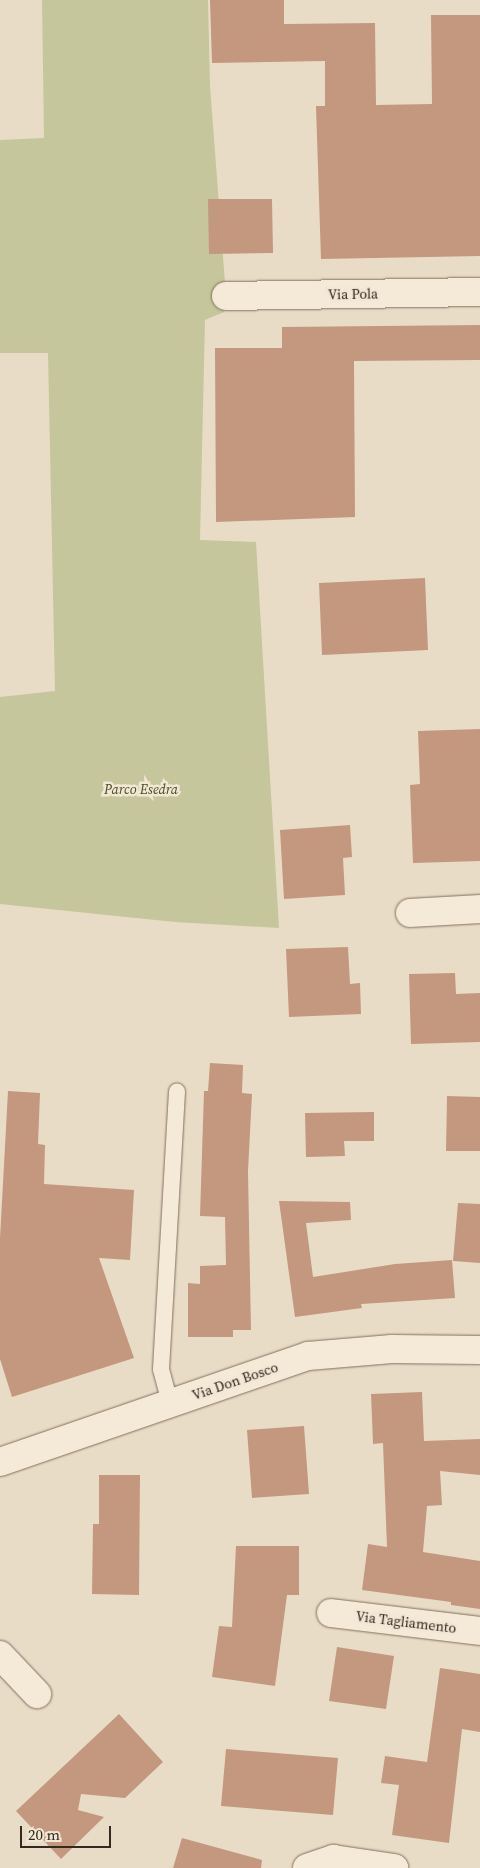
<!DOCTYPE html>
<style>
body{margin:0}
#map{position:relative;width:480px;height:1868px;overflow:hidden;background:#e9dcc6;font-family:"Source Serif 4",serif}
div>[style]{position:absolute}
.green>*{inset:0;background:#c5c69b}
.building>*{inset:0;background:#c4977f}
.roads{filter:drop-shadow(0 0 1px #836f5d) drop-shadow(0 0 1px #836f5d)}
.lane>*{height:16px;margin:-8px;padding:0 8px;transform-origin:8px;border-radius:8px;background:#f5ead8}
.street>*{height:28px;margin:-14px;padding:0 14px;transform-origin:14px;border-radius:14px;background:#f5ead8}
.secondary>*{height:28px;margin:-14px;padding:0 14px;transform-origin:14px;border-radius:14px;background:#f5ead8}
span{translate:-50% -50%;white-space:nowrap;text-align:center;line-height:1.15;-webkit-text-stroke:5px #f2e7d4;paint-order:stroke}
.street-label{font-size:14px;color:#342820}
.park-label{font-size:14px;color:#484f28;font-style:italic}
.scale{position:absolute;left:20px;top:1826px;width:91px;height:22px;box-sizing:border-box;border:2px solid #342820;border-top:0;padding-left:6px;font-size:15px;line-height:18px;white-space:nowrap;color:#342820;-webkit-text-stroke:4px #f2e7d4;paint-order:stroke}
</style>
<div id="map">
<div class="green">
<div style="clip-path:polygon(42px 0,208px 0,210px 86px,226px 296px,224px 312px,205px 320px,200px 540px,256px 542px,279px 928px,175px 922px,0 904px,0 697px,55px 691px,48px 353px,0 353px,0 140px,44px 138px)"></div>
</div>
<div class="building">
<div style="clip-path:polygon(210px 0,284px 0,284px 24px,375px 23px,376px 105px,432px 104px,431px 15px,480px 15px,480px 256px,321px 259px,316px 106px,325px 106px,325px 61px,212px 63px)"></div>
<div style="clip-path:polygon(208px 199px,272px 199px,273px 253px,209px 254px)"></div>
<div style="clip-path:polygon(480px 325px,480px 360px,354px 361px,355px 517px,216px 522px,215px 348px,282px 348px,282px 327px)"></div>
<div style="clip-path:polygon(425px 578px,428px 650px,322px 655px,319px 583px)"></div>
<div style="clip-path:polygon(480px 729px,480px 861px,413px 863px,410px 785px,420px 784px,418px 731px)"></div>
<div style="clip-path:polygon(350px 825px,352px 857px,343px 858px,345px 895px,284px 899px,280px 830px)"></div>
<div style="clip-path:polygon(348px 947px,350px 984px,360px 983px,361px 1014px,289px 1017px,286px 949px)"></div>
<div style="clip-path:polygon(455px 973px,456px 994px,480px 993px,480px 1042px,411px 1044px,409px 974px)"></div>
<div style="clip-path:polygon(210px 1063px,243px 1065px,242px 1093px,252px 1094px,248px 1171px,251px 1330px,233px 1330px,233px 1337px,188px 1337px,188px 1283px,200px 1284px,200px 1266px,226px 1265px,225px 1217px,200px 1216px,204px 1091px,208px 1091px)"></div>
<div style="clip-path:polygon(8px 1091px,40px 1093px,38px 1144px,45px 1145px,44px 1184px,134px 1190px,130px 1260px,99px 1258px,134px 1358px,12px 1397px,0 1359px,0 1238px)"></div>
<div style="clip-path:polygon(447px 1096px,480px 1097px,480px 1151px,446px 1151px)"></div>
<div style="clip-path:polygon(374px 1112px,374px 1141px,344px 1141px,345px 1156px,306px 1157px,305px 1113px)"></div>
<div style="clip-path:polygon(279px 1201px,350px 1202px,351px 1220px,306px 1223px,313px 1277px,395px 1264px,452px 1260px,455px 1298px,361px 1304px,362px 1308px,295px 1317px)"></div>
<div style="clip-path:polygon(458px 1203px,480px 1204px,480px 1263px,453px 1261px)"></div>
<div style="clip-path:polygon(422px 1392px,424px 1441px,480px 1439px,480px 1475px,440px 1471px,442px 1505px,427px 1506px,423px 1552px,480px 1561px,480px 1609px,451px 1605px,451px 1602px,362px 1590px,368px 1544px,387px 1547px,383px 1443px,373px 1444px,371px 1394px)"></div>
<div style="clip-path:polygon(304px 1426px,309px 1494px,252px 1498px,247px 1430px)"></div>
<div style="clip-path:polygon(99px 1475px,140px 1475px,139px 1595px,92px 1594px,93px 1524px,99px 1524px)"></div>
<div style="clip-path:polygon(236px 1546px,299px 1546px,299px 1595px,287px 1595px,275px 1686px,212px 1677px,219px 1626px,232px 1627px)"></div>
<div style="clip-path:polygon(337px 1647px,394px 1656px,386px 1709px,329px 1701px)"></div>
<div style="clip-path:polygon(440px 1668px,480px 1674px,480px 1732px,462px 1729px,449px 1843px,392px 1835px,399px 1785px,381px 1783px,385px 1756px,427px 1762px)"></div>
<div style="clip-path:polygon(119px 1714px,163px 1762px,125px 1798px,81px 1794px,78px 1810px,104px 1817px,61px 1859px,16px 1811px)"></div>
<div style="clip-path:polygon(226px 1749px,338px 1758px,333px 1815px,221px 1806px)"></div>
<div style="clip-path:polygon(182px 1838px,262px 1860px,261px 1868px,173px 1868px)"></div>
</div>
<div class="roads">
<div class="lane">
<div style="left:170px;top:1403px;width:35px;rotate:-105deg"></div>
<div style="left:161px;top:1369px;width:278px;rotate:-86.7deg"></div>
</div>
<div class="street">
<div style="left:226px;top:296px;width:254px;rotate:-0.9deg"></div>
<div style="left:410px;top:913px;width:70px;rotate:-3.3deg"></div>
<div style="left:331px;top:1613px;width:150px;rotate:6.9deg"></div>
<div style="left:0;top:1655px;width:54px;rotate:46.5deg"></div>
<div style="left:307px;top:1868px;width:28px;rotate:-19deg"></div>
<div style="left:333px;top:1859px;width:62px;rotate:8.4deg"></div>
</div>
<div class="secondary">
<div style="left:0;top:1462px;width:326px;rotate:-19deg"></div>
<div style="left:308px;top:1356px;width:84px;rotate:-4.8deg"></div>
<div style="left:392px;top:1349px;width:88px;rotate:0.7deg"></div>
</div>
</div>
<div class="street-label">
<span style="left:353px;top:294px;rotate:-1deg">Via Pola</span>
<span style="left:235px;top:1381px;rotate:-19deg">Via Don Bosco</span>
<span style="left:406px;top:1622px;rotate:7deg">Via Tagliamento</span>
</div>
<div class="park-label">
<span style="left:141px;top:789px">Parco Esedra</span>
</div>
<div class="scale">20 m</div>
</div>
